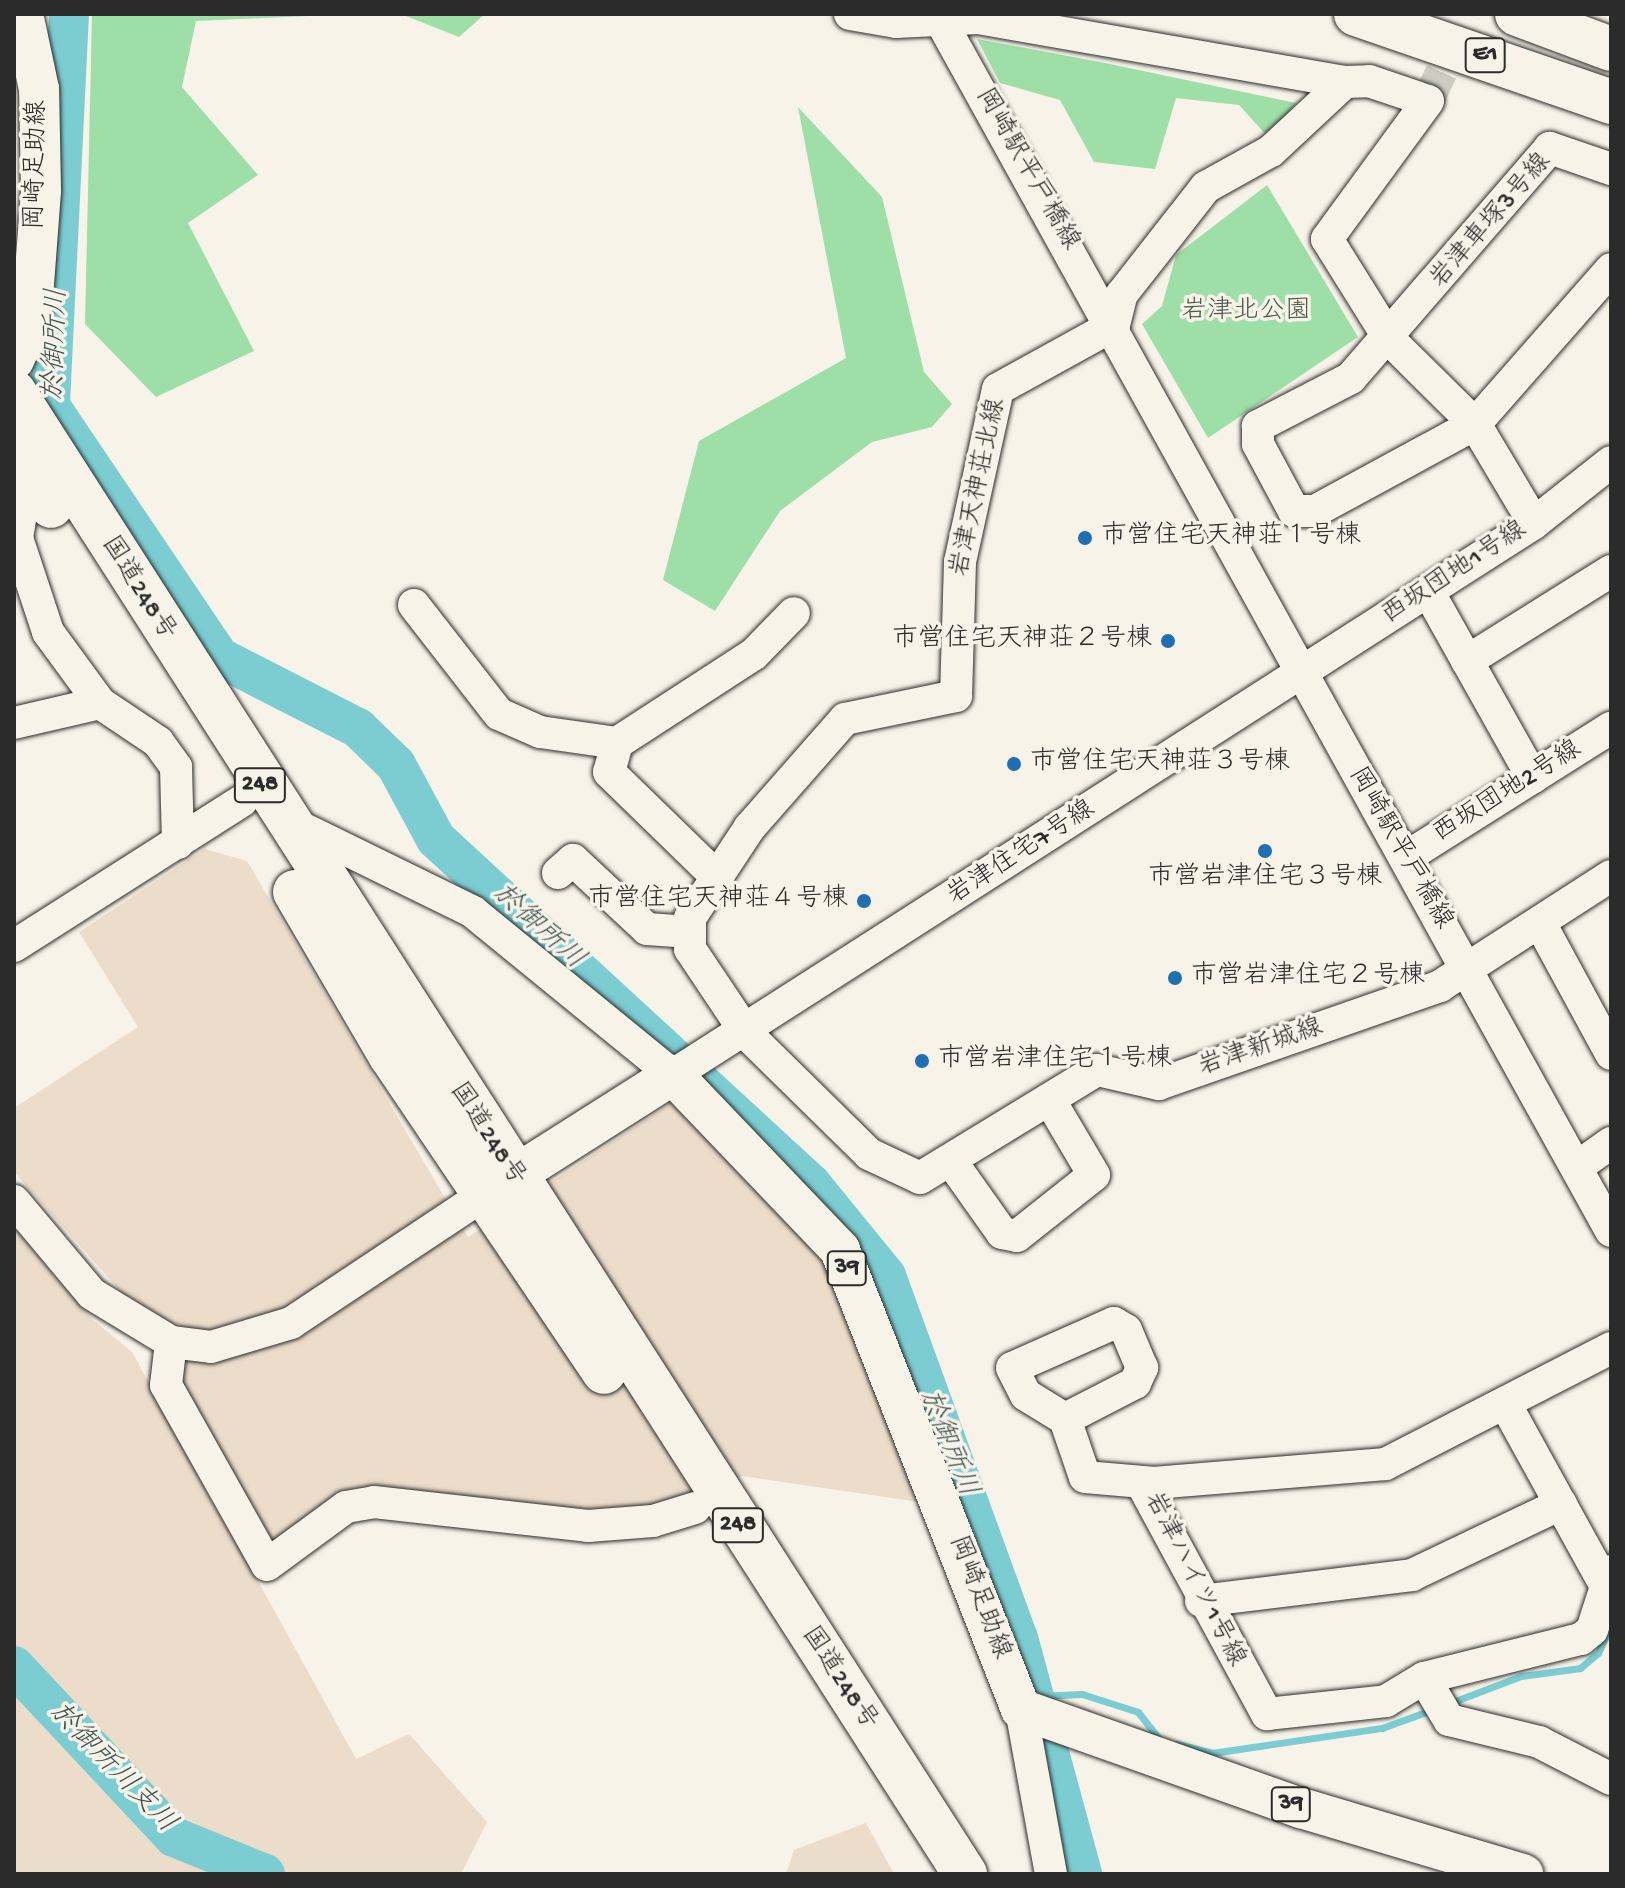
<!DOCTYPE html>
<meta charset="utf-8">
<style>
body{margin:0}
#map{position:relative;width:1625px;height:1888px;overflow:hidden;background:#f7f3e8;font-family:"Gochi Hand","Klee One",sans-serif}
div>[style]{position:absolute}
.built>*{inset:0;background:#ecddca}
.green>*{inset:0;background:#9edea7}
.stream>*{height:7px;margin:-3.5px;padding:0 3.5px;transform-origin:3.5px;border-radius:3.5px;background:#7bcdd2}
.river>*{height:40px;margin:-20px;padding:0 20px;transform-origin:20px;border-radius:20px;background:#7bcdd2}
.minor-tunnel>*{height:32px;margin-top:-16px;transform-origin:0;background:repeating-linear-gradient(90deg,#cecbc2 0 32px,transparent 0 48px)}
.roads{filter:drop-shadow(0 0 2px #2b2b2b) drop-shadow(0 0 2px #2b2b2b)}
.minor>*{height:32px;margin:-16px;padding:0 16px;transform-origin:16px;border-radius:16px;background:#f7f3e8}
.major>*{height:40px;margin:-20px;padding:0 20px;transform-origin:20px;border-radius:20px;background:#f7f3e8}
.highway>*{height:44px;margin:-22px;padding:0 22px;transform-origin:22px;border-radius:22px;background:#f7f3e8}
.dots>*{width:22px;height:22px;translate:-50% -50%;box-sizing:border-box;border:4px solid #f7f3e8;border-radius:50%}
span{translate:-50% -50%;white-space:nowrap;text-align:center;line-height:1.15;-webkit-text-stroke:7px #f7f3e8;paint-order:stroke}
.shield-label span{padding:2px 6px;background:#f7f3e8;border:2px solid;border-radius:6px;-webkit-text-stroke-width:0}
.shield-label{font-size:24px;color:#2b2b2b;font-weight:700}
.street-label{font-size:26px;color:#2b2b2b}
.park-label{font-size:26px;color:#48584a}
.poi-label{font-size:26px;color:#2b2b2b}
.left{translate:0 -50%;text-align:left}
.right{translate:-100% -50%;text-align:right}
.water-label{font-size:28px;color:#3f5455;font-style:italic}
.frame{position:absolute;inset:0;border:16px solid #2b2b2b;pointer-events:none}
</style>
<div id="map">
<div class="built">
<div style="clip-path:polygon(205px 849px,247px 861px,468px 1237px,671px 1103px,812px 1232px,926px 1503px,742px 1476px,648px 1515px,587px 1520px,369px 1492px,272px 1548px,173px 1384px,181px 1325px,138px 1311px,14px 1172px,14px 1108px,138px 1027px,79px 932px)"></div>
<div style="clip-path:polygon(14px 1227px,93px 1320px,132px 1352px,356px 1759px,409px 1734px,487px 1822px,461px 1874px,14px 1874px)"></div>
<div style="clip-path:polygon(866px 1823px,894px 1874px,786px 1874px,794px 1850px)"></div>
</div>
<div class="green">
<div style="clip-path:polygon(92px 14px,351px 14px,196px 21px,182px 87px,258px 175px,188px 223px,254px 351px,156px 397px,85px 324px)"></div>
<div style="clip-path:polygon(401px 14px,485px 14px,459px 37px)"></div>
<div style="clip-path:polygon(977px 39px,1105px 63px,1296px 103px,1268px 137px,1239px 105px,1176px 98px,1155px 169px,1094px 162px,1060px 100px,1000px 83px)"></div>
<div style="clip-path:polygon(798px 107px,882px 197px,924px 372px,952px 404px,932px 427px,872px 442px,780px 511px,715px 611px,663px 580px,699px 441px,846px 358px)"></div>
<div style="clip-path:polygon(1267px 185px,1358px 337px,1208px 438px,1142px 324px,1162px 306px,1176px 255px)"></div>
</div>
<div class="stream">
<div style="left:1036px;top:1696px;width:46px;rotate:-2.5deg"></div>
<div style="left:1082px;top:1694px;width:59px;rotate:17.8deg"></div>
<div style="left:1138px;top:1712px;width:33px;rotate:52deg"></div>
<div style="left:1450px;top:1703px;width:76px;rotate:-20.8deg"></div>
<div style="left:1521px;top:1676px;width:60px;rotate:-7.7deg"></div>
<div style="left:1580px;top:1668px;width:23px;rotate:-40deg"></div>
<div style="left:1598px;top:1653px;width:31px;rotate:-65deg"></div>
<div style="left:1177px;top:1744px;width:36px;rotate:14deg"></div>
<div style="left:1212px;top:1753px;width:172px;rotate:-8.4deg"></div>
<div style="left:1382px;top:1728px;width:55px;rotate:-20.1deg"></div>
</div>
<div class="river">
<div style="left:69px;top:14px;width:392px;rotate:92.8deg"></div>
<div style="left:50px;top:406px;width:303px;rotate:56deg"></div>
<div style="left:219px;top:657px;width:156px;rotate:27.1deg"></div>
<div style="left:358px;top:728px;width:53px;rotate:44.2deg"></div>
<div style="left:396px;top:765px;width:84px;rotate:61.6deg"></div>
<div style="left:436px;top:839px;width:510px;rotate:42.61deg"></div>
<div style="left:811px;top:1184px;width:119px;rotate:50.8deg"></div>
<div style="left:886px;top:1276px;width:385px;rotate:70deg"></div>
<div style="left:1018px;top:1638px;width:245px;rotate:74.8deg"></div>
<div style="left:14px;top:1666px;width:234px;rotate:46.9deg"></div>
<div style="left:174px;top:1837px;width:98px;rotate:22.1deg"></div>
</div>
<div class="minor-tunnel">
<div style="left:1428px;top:101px;width:96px;rotate:-65.3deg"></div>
</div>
<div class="roads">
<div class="minor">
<div style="left:850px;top:14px;width:47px;rotate:9.9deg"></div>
<div style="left:896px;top:22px;width:82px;rotate:-2.8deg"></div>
<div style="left:978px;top:18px;width:373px;rotate:9.9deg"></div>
<div style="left:937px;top:14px;width:1391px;rotate:61.02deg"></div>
<div style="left:1611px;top:169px;width:65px;rotate:-161deg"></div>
<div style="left:1550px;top:148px;width:304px;rotate:130.9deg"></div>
<div style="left:1351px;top:378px;width:105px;rotate:152.7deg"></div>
<div style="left:1258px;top:426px;width:18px;rotate:90deg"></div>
<div style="left:1258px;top:444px;width:76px;rotate:61.8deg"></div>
<div style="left:1294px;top:511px;width:21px"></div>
<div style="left:1315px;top:511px;width:182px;rotate:-28.5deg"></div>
<div style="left:1475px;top:424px;width:206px;rotate:-48.7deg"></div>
<div style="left:1114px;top:325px;width:132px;rotate:151.1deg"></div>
<div style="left:998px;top:389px;width:177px;rotate:102.4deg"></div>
<div style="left:960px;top:562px;width:134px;rotate:91.7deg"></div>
<div style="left:956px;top:696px;width:113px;rotate:168.3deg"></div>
<div style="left:845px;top:719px;width:144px;rotate:131.3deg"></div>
<div style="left:750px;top:827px;width:109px;rotate:123.4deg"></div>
<div style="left:690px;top:918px;width:31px;rotate:90deg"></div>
<div style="left:690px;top:949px;width:102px;rotate:56.2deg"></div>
<div style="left:747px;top:1034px;width:171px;rotate:44.5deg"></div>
<div style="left:869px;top:1154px;width:56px;rotate:25.2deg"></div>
<div style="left:920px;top:1178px;width:207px;rotate:-31.4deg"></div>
<div style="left:1097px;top:1070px;width:64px;rotate:12.7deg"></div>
<div style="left:1159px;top:1084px;width:298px;rotate:-19.2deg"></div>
<div style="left:1440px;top:986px;width:203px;rotate:-32.8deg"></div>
<div style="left:1114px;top:325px;width:32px;rotate:-76deg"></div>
<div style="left:1122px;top:294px;width:136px;rotate:-51.9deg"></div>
<div style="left:1206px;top:187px;width:74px;rotate:-29deg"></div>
<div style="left:1271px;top:151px;width:101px;rotate:-43deg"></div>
<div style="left:1345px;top:82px;width:24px;rotate:-2deg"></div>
<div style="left:1369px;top:81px;width:62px;rotate:18.7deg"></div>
<div style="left:1428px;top:101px;width:171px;rotate:126.2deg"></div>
<div style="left:1327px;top:239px;width:119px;rotate:58deg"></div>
<div style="left:1390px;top:340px;width:120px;rotate:44.7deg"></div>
<div style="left:1475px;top:424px;width:115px;rotate:59.2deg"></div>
<div style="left:24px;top:495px;width:44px;rotate:99.2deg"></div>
<div style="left:17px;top:538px;width:99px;rotate:71.7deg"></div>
<div style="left:48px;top:632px;width:88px;rotate:53.8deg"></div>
<div style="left:100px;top:703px;width:70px;rotate:33.9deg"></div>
<div style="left:158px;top:742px;width:31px;rotate:54deg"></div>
<div style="left:176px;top:767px;width:76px;rotate:88.5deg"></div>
<div style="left:1428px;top:591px;width:214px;rotate:60.7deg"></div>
<div style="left:414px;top:605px;width:138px;rotate:52.1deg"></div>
<div style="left:499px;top:714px;width:45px;rotate:23.7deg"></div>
<div style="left:540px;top:732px;width:78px;rotate:8.1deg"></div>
<div style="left:617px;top:743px;width:30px;rotate:105deg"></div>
<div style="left:609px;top:772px;width:151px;rotate:44.2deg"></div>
<div style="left:1467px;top:661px;width:170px;rotate:-32deg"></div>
<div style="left:14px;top:723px;width:88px;rotate:-13.1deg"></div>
<div style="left:617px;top:743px;width:163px;rotate:-33deg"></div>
<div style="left:754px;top:654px;width:57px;rotate:-45.7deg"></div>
<div style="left:308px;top:831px;width:184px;rotate:26.1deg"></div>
<div style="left:473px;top:912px;width:258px;rotate:39.2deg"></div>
<div style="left:673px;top:1075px;width:1023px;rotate:-32.66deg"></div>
<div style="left:1534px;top:523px;width:98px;rotate:-38.4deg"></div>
<div style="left:1405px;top:858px;width:244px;rotate:-32.3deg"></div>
<div style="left:558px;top:873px;width:20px;rotate:-41deg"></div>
<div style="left:573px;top:860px;width:101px;rotate:43deg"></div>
<div style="left:647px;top:929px;width:43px;rotate:4deg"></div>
<div style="left:1540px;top:923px;width:149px;rotate:61.5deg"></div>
<div style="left:14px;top:946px;width:270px;rotate:-32.5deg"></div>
<div style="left:951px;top:1161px;width:88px;rotate:54.7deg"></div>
<div style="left:1002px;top:1233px;width:15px;rotate:11deg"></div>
<div style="left:1017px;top:1236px;width:98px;rotate:-38.4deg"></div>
<div style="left:1094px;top:1175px;width:88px;rotate:-120.6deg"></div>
<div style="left:1577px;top:1167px;width:42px;rotate:-35.2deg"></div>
<div style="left:14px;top:1201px;width:121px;rotate:50deg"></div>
<div style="left:92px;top:1294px;width:92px;rotate:31.3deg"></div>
<div style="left:171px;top:1342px;width:40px;rotate:7.1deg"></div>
<div style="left:211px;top:1347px;width:84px;rotate:-16.7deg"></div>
<div style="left:291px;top:1323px;width:232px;rotate:-33.6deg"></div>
<div style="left:171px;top:1342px;width:43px;rotate:96.6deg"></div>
<div style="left:166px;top:1385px;width:206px;rotate:60.7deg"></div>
<div style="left:267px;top:1565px;width:98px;rotate:-36.3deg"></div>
<div style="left:346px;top:1507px;width:28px;rotate:-10deg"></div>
<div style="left:374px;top:1502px;width:215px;rotate:6.4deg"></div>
<div style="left:588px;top:1526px;width:65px;rotate:-4.4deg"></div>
<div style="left:653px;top:1521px;width:44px;rotate:-17.2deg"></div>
<div style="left:1611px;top:1348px;width:254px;rotate:152.8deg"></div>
<div style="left:1385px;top:1464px;width:244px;rotate:175.3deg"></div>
<div style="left:1142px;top:1484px;width:262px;rotate:61.5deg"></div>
<div style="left:1267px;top:1714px;width:120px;rotate:-6.2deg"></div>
<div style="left:1386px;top:1701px;width:44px;rotate:-31.2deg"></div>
<div style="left:1424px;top:1678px;width:162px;rotate:-14deg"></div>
<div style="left:1581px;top:1639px;width:14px;rotate:-39deg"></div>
<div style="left:1592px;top:1630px;width:62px;rotate:-72.1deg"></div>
<div style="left:1507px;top:1407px;width:205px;rotate:61.1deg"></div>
<div style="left:1065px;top:1419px;width:79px;rotate:-27.2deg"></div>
<div style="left:1135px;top:1383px;width:17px;rotate:-65deg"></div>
<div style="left:1142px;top:1368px;width:41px;rotate:-112.8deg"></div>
<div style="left:1126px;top:1330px;width:14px;rotate:-150deg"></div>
<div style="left:1114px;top:1323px;width:111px;rotate:156.2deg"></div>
<div style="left:1012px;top:1368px;width:30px;rotate:63deg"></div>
<div style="left:1026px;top:1395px;width:46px;rotate:31.6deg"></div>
<div style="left:1065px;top:1419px;width:61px;rotate:71deg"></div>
<div style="left:1085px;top:1477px;width:70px;rotate:4.9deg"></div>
<div style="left:1201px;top:1601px;width:213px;rotate:-7deg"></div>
<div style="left:1412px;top:1575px;width:165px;rotate:-25.5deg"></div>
<div style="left:1424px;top:1678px;width:49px;rotate:59.2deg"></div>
<div style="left:1449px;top:1720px;width:93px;rotate:13.7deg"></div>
<div style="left:1539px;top:1742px;width:81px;rotate:27.2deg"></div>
<div style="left:1021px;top:1709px;width:168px;rotate:79.7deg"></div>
</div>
<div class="major">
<div style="left:14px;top:360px;width:40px;rotate:-65deg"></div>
<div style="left:31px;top:324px;width:134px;rotate:-85.7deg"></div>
<div style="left:41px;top:190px;width:101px;rotate:-91.1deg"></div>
<div style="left:39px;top:89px;width:77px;rotate:-102deg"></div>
<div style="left:490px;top:1191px;width:217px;rotate:-32.4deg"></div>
<div style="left:673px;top:1075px;width:242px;rotate:46.3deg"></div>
<div style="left:840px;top:1250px;width:493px;rotate:68.5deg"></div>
<div style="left:1021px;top:1709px;width:297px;rotate:19.5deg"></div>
<div style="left:1301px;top:1808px;width:232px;rotate:16.6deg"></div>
</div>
<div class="highway">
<div style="left:1356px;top:14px;width:270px;rotate:19deg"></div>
<div style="left:1517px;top:14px;width:100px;rotate:20.4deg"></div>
<div style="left:14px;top:392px;width:1761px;rotate:57.31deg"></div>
<div style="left:14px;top:450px;width:67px;rotate:56.5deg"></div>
<div style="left:295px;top:892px;width:190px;rotate:59.7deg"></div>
<div style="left:391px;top:1056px;width:381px;rotate:56deg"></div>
</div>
</div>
<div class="dots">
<div style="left:1085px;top:538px;background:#1f6fb2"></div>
<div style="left:1168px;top:641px;background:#1f6fb2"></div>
<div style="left:1014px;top:764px;background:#1f6fb2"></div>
<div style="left:1265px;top:851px;background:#1f6fb2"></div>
<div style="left:864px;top:901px;background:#1f6fb2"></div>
<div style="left:1175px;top:978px;background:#1f6fb2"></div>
<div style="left:922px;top:1061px;background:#1f6fb2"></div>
</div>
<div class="shield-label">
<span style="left:1485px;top:55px">E1</span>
<span style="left:260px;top:785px">248</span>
<span style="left:847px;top:1268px">39</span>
<span style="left:738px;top:1525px">248</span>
<span style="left:1291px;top:1804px">39</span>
</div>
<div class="street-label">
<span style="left:38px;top:165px;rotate:-89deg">岡崎足助線</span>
<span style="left:1026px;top:170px;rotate:60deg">岡崎駅平戸橋線</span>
<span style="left:1492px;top:222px;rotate:-49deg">岩津車塚3号線</span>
<span style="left:980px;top:488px;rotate:-78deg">岩津天神荘北線</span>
<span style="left:1455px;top:574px;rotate:-33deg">西坂団地1号線</span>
<span style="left:137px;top:589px;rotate:58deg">国道248号</span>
<span style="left:1508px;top:793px;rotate:-32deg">西坂団地2号線</span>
<span style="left:1399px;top:849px;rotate:60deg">岡崎駅平戸橋線</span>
<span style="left:1022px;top:854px;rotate:-33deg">岩津住宅7号線</span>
<span style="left:1261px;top:1049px;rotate:-19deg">岩津新城線</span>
<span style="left:486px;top:1135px;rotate:57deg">国道248号</span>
<span style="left:1193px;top:1580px;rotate:63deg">岩津ハイツ1号線</span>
<span style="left:978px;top:1598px;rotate:69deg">岡崎足助線</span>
<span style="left:838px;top:1679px;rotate:57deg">国道248号</span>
</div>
<div class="park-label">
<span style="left:1246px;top:313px">岩津北公園</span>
</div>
<div class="poi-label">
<span class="left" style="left:1101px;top:538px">市営住宅天神荘１号棟</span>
<span class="right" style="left:1152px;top:641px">市営住宅天神荘２号棟</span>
<span class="left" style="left:1030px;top:764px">市営住宅天神荘３号棟</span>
<span style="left:1265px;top:879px">市営岩津住宅３号棟</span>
<span class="right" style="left:848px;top:901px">市営住宅天神荘４号棟</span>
<span class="left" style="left:1191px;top:978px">市営岩津住宅２号棟</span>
<span class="left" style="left:938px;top:1061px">市営岩津住宅１号棟</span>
</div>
<div class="water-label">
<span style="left:57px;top:344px;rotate:-88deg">於御所川</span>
<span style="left:538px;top:928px;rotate:42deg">於御所川</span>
<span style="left:947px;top:1444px;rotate:68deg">於御所川</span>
<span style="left:112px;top:1769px;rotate:46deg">於御所川支川</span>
</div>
<div class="frame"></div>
</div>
